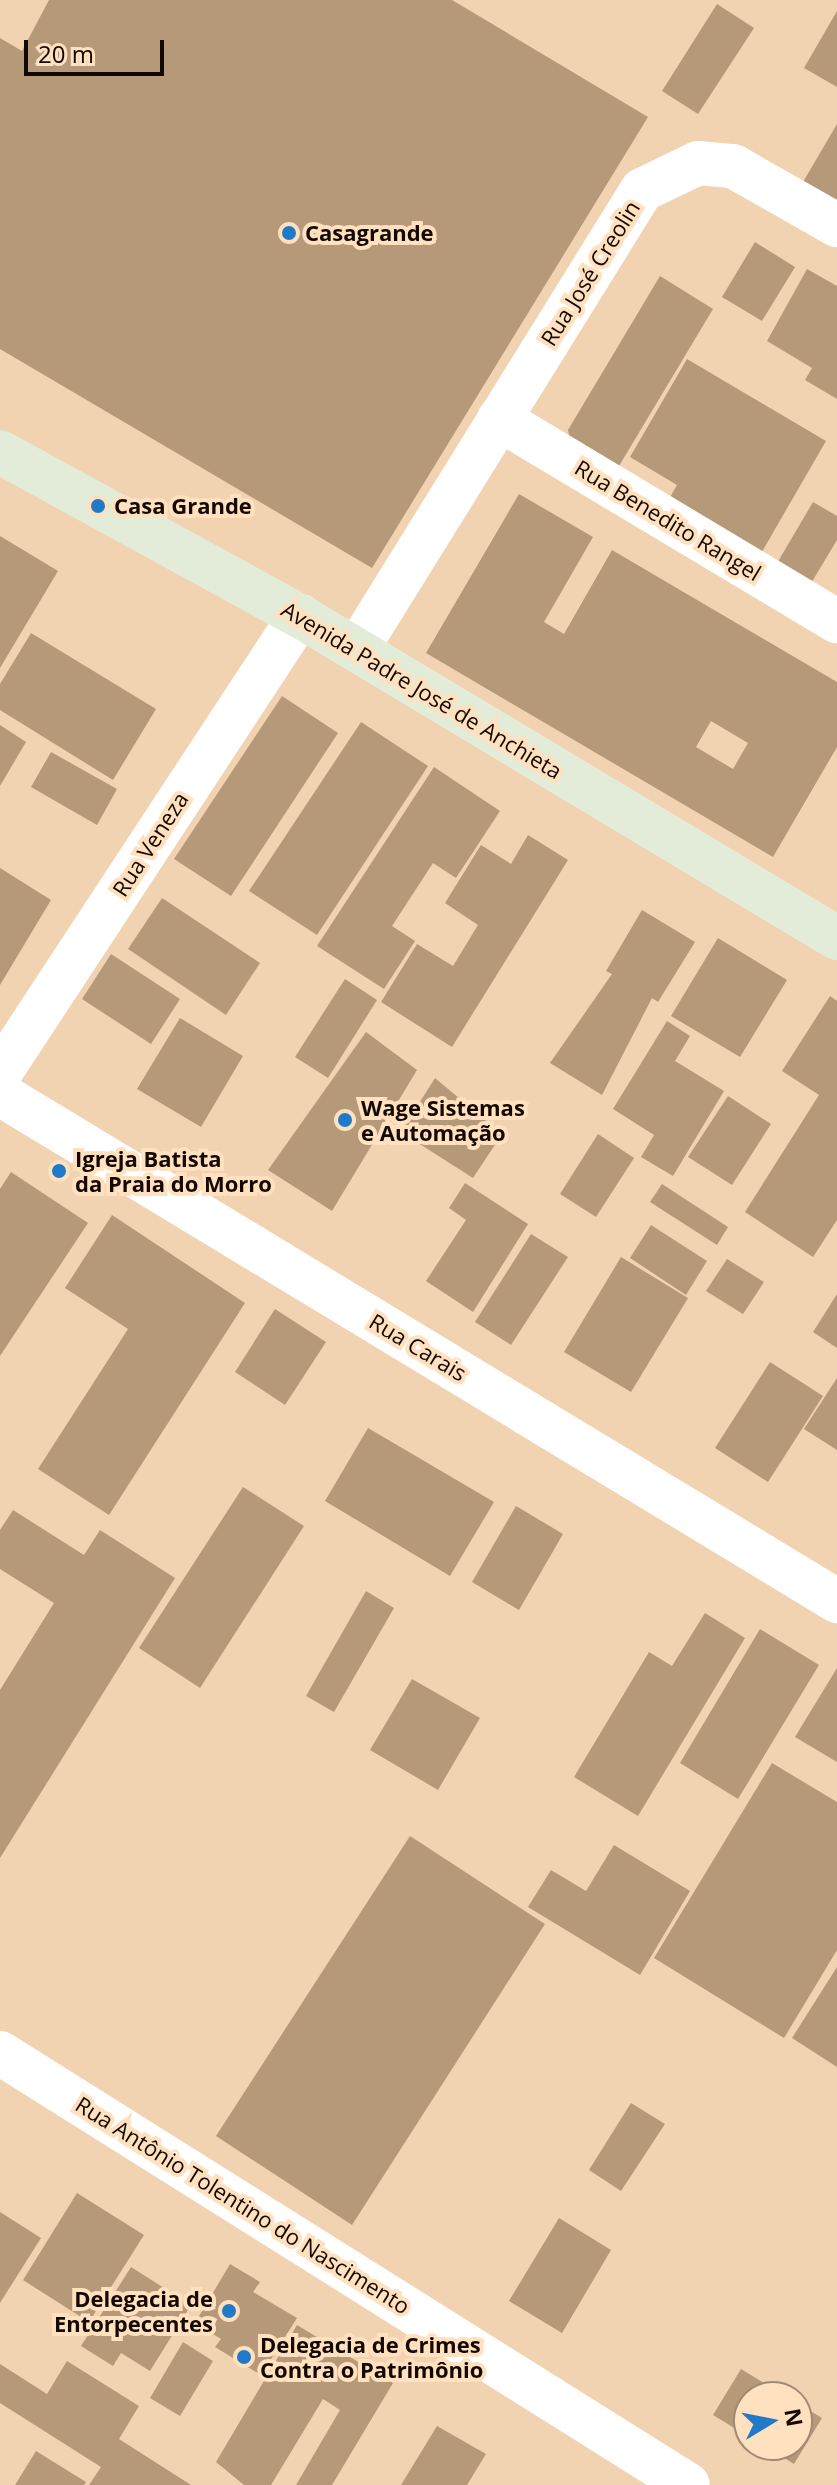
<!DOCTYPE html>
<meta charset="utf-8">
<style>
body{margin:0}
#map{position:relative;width:837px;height:2485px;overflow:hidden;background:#f1d3b2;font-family:"Open Sans",sans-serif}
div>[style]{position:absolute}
.building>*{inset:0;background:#b59979}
.minor>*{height:44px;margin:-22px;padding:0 22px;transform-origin:22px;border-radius:22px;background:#fff}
.secondary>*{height:44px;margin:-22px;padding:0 22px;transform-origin:22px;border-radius:22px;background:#e3ecd9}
.dots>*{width:22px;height:22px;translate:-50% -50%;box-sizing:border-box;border:4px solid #ffe0bf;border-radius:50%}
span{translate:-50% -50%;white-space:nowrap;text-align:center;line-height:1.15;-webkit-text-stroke:8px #ffe0bf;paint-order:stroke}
.poi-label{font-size:22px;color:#130901;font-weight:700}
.left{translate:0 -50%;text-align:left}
.right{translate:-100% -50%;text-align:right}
.street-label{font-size:22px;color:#130901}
.north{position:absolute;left:733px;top:2381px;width:80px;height:80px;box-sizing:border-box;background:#ffe0bf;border:2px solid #a18a73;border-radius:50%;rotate:80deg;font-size:22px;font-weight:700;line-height:32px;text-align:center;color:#130901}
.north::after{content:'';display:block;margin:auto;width:28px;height:36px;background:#217ac8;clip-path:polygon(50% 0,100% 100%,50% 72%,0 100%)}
.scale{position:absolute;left:24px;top:40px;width:140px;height:36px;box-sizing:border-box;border:4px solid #130901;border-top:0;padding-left:10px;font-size:24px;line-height:28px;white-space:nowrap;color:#130901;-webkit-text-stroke:6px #ffe0bf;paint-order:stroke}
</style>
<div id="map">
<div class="building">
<div style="clip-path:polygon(49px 0,452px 0,648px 117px,372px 568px,0 349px,0 38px,22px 51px)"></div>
<div style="clip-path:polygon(717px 4px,754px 28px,698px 114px,662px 91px)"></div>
<div style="clip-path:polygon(837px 11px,837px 87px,804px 68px)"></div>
<div style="clip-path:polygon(837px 124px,837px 202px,803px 182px)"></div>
<div style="clip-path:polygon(755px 242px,795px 267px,762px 321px,722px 297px)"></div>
<div style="clip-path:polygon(807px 269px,837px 286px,837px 399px,805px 380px,812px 368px,767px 341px)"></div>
<div style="clip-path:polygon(660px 276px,713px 309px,616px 471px,571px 445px,568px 430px)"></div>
<div style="clip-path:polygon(687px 359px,826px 441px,756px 562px,664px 508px,677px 485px,630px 457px)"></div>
<div style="clip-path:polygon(evenodd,519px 494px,593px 537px,544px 622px,564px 634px,612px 550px,837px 682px,837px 747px,773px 857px,426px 653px,519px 494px,711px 721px,748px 743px,733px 769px,696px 747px,711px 721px)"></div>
<div style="clip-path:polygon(813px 502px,837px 516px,837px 540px,807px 590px,773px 570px)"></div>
<div style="clip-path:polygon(0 536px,58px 571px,0 668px)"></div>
<div style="clip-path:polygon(31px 633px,156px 709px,113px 780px,0 710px,0 684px)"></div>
<div style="clip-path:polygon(282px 696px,338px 733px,231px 896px,174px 859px)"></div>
<div style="clip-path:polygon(361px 722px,428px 766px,317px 935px,249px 891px)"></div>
<div style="clip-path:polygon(0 725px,26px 742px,0 786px)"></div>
<div style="clip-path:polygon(51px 752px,117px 789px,97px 825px,31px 787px)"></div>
<div style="clip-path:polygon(434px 767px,500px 811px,456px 878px,433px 863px,392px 926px,415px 941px,384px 989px,317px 946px)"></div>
<div style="clip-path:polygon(528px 835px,568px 860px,452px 1047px,381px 1002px,417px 944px,453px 966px,478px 925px,445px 903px,481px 845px,511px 864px)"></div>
<div style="clip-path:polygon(0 868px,51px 900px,0 985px)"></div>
<div style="clip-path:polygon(162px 898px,260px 963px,226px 1015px,128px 949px)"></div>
<div style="clip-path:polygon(642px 910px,695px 942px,658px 1002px,652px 998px,602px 1095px,550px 1063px,612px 974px,606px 971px)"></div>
<div style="clip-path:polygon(718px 938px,787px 980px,740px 1057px,671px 1016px)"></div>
<div style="clip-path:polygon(111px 954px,180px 999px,151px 1044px,82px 999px)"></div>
<div style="clip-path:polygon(345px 979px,377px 1000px,328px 1078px,295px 1057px)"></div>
<div style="clip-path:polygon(830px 996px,837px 1001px,837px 1220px,813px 1257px,745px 1212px,819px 1095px,782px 1071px)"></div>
<div style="clip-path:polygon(180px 1018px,243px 1056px,201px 1127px,137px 1089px)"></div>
<div style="clip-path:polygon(667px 1021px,690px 1036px,675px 1061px,724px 1091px,673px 1176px,641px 1157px,654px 1135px,613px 1109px)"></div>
<div style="clip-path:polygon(366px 1032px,417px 1070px,332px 1211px,268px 1170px)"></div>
<div style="clip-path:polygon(435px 1078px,502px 1134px,473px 1178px,401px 1132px)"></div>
<div style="clip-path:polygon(728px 1096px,771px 1124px,732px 1185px,688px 1157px)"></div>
<div style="clip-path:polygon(598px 1134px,634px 1158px,596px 1217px,560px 1194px)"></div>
<div style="clip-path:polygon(11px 1172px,88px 1223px,0 1356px,0 1189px)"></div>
<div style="clip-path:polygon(465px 1183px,528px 1224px,473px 1312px,426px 1281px,466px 1220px,449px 1208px)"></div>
<div style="clip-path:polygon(662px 1184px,728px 1227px,717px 1245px,650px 1202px)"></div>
<div style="clip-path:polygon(112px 1215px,245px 1303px,109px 1515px,38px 1469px,128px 1329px,65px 1288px)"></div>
<div style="clip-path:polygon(651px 1225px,707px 1261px,686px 1295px,630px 1258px)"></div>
<div style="clip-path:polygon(531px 1234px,568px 1257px,511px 1345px,475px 1322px)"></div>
<div style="clip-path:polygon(621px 1257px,688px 1298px,631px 1392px,564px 1352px)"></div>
<div style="clip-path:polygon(727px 1259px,764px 1282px,743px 1314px,706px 1291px)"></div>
<div style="clip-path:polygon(837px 1294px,837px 1348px,813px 1332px)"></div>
<div style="clip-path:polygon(275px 1309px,326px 1342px,285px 1405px,235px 1372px)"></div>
<div style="clip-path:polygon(770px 1362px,823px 1396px,768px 1482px,715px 1448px)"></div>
<div style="clip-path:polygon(837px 1378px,837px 1450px,804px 1429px)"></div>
<div style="clip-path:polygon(368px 1428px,494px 1502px,450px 1576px,325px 1501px)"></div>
<div style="clip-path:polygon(243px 1487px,304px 1526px,200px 1688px,139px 1648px)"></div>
<div style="clip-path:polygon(516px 1506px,563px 1534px,519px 1610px,472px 1582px)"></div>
<div style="clip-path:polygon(13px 1510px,84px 1555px,100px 1530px,175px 1578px,0 1858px,0 1690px,54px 1603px,0 1569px,0 1530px)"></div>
<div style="clip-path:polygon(366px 1591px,394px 1608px,334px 1712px,306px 1696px)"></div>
<div style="clip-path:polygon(705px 1613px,745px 1638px,638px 1816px,574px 1777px,649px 1652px,672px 1666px)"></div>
<div style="clip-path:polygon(760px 1629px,819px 1665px,738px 1799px,680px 1763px)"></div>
<div style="clip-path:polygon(837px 1668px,837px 1762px,795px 1737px)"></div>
<div style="clip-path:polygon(412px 1679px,480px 1718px,438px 1790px,370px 1750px)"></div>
<div style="clip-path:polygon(772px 1763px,837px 1802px,837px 1950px,784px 2038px,654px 1958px)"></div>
<div style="clip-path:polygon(410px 1836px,545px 1924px,352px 2225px,216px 2136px)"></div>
<div style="clip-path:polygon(614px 1845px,690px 1891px,640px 1975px,528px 1907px,551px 1870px,586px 1891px)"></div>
<div style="clip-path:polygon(837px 1967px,837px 2067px,792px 2038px)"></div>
<div style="clip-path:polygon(631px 2103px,665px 2124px,621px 2191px,589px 2170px)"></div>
<div style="clip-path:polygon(77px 2193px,144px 2235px,89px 2322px,23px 2280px)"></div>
<div style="clip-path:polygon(0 2212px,41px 2238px,0 2303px)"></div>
<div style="clip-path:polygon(559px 2218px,611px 2250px,562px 2333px,509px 2301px)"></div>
<div style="clip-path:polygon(230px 2264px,260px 2282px,253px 2292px,297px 2318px,261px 2375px,215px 2347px,221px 2339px,195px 2323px)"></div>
<div style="clip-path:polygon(131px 2267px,191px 2305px,150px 2371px,121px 2353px,113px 2366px,81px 2346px)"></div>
<div style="clip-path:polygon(297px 2325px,393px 2383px,332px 2485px,296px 2485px,340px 2410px,323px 2399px,271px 2485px,244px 2485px,216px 2462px)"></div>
<div style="clip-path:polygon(183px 2342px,213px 2361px,180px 2416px,150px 2398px)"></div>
<div style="clip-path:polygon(67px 2361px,139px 2406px,119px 2439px,191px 2485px,89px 2485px,101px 2467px,0 2403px,0 2364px,47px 2394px)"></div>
<div style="clip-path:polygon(741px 2369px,787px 2397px,749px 2397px,749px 2437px,713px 2415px)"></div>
<div style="clip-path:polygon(797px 2403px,822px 2418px,794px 2464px,763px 2445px,797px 2445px)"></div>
<div style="clip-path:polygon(437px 2426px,486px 2454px,467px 2485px,401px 2485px)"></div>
<div style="clip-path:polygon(36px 2451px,86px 2482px,84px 2485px,15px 2485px)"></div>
</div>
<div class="minor">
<div style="left:499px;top:419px;width:394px;rotate:30.9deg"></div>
<div style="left:357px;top:649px;width:540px;rotate:-58.16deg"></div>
<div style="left:642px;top:190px;width:62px;rotate:-25.7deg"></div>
<div style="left:698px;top:163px;width:35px;rotate:5deg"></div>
<div style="left:733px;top:166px;width:120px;rotate:29.6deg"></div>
<div style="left:0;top:1073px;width:547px;rotate:-56.72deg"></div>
<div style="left:0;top:1094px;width:979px;rotate:31.2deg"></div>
<div style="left:0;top:2053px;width:812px;rotate:32.12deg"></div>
</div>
<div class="secondary">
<div style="left:0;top:452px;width:342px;rotate:28.7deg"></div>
<div style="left:300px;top:616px;width:626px;rotate:30.95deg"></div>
</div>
<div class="dots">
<div style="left:289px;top:233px;background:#217ac8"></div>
<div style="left:98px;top:506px;background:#217ac8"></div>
<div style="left:345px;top:1120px;background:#217ac8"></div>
<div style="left:59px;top:1171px;background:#217ac8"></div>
<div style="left:229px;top:2311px;background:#217ac8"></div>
<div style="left:244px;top:2357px;background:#217ac8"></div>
</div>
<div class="poi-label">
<span class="left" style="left:305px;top:233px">Casagrande</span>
<span class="left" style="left:114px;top:506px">Casa Grande</span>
<span class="left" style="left:361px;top:1120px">Wage Sistemas<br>e Automação</span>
<span class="left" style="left:75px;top:1171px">Igreja Batista<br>da Praia do Morro</span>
<span class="right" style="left:213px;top:2311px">Delegacia de<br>Entorpecentes</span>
<span class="left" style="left:260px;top:2357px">Delegacia de Crimes<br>Contra o Patrimônio</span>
</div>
<div class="street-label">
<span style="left:590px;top:273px;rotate:-58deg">Rua José Creolin</span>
<span style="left:668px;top:520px;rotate:31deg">Rua Benedito Rangel</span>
<span style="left:422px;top:690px;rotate:31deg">Avenida Padre José de Anchieta</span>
<span style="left:150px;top:844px;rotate:-57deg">Rua Veneza</span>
<span style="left:418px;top:1347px;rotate:31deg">Rua Carais</span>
<span style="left:243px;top:2205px;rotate:32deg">Rua Antônio Tolentino do Nascimento</span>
</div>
<div class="north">N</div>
<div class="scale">20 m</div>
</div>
